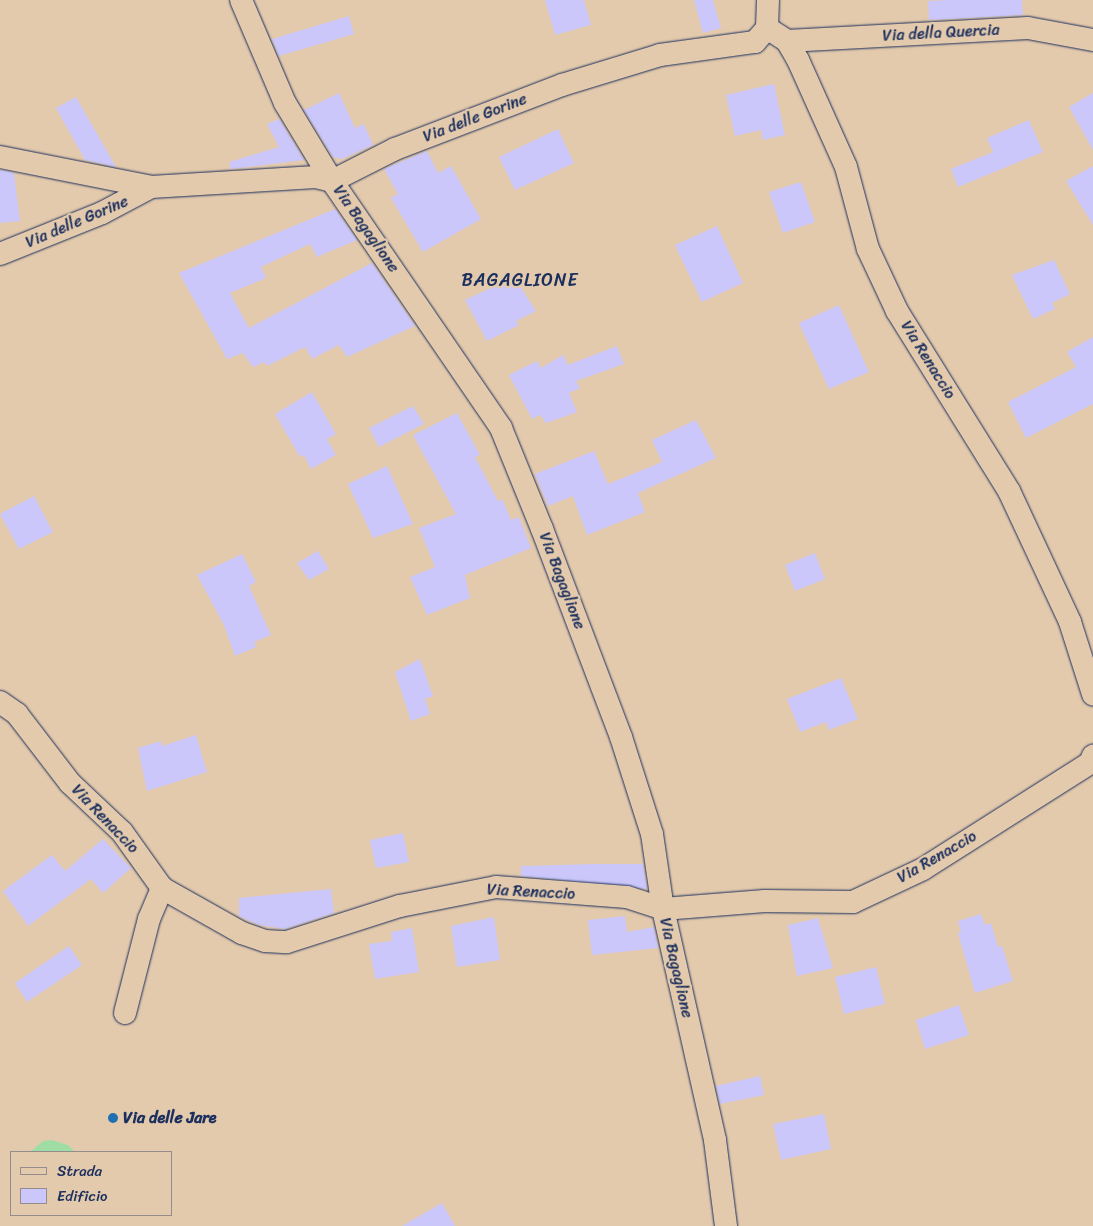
<!DOCTYPE html>
<style>
body{margin:0}
#map{position:relative;width:1093px;height:1226px;overflow:hidden;background:#e4caac;font-family:Sriracha,sans-serif}
div>[style]{position:absolute}
.green>*{inset:0;background:#a0dda5}
.building>*{inset:0;background:#cbc7fa}
.roads{filter:drop-shadow(0 0 1px #1b2f5e) drop-shadow(0 0 1px #1b2f5e)}
.street>*{height:22px;margin:-11px;padding:0 11px;transform-origin:11px;border-radius:11px;background:#e4caac}
.dots>*{width:14px;height:14px;translate:-50% -50%;box-sizing:border-box;border:2px solid #e4caac;border-radius:50%}
span{translate:-50% -50%;white-space:nowrap;text-align:center;line-height:1.15;-webkit-text-stroke:4.5px #e4caac;paint-order:stroke}
.street-label{font-size:16px;color:#1b2f5e}
.poi-label{font-size:16px;color:#1b2f5e;font-weight:700}
.left{translate:0 -50%;text-align:left}
.neighbourhood-label{font-size:18px;color:#1b2f5e;letter-spacing:1px}
.legend{position:absolute;left:10px;top:1151px;width:162px;height:65px;box-sizing:border-box;background:#e4caac;border:1px solid #948c8d;margin:0;padding:6px 9px;list-style:none;font-size:15px;color:#1b2f5e}
.legend li{display:flex;align-items:center;gap:10px;height:25px}
.legend b{width:25px;border:1px solid #948c8d}
</style>
<div id="map">
<div class="green">
<div style="clip-path:polygon(52px 1140px,68px 1145px,75px 1152px,30px 1152px,43px 1141px)"></div>
</div>
<div class="building">
<div style="clip-path:polygon(545px 0,584px 0,591px 25px,555px 35px)"></div>
<div style="clip-path:polygon(694px 0,713px 0,721px 28px,703px 33px)"></div>
<div style="clip-path:polygon(949px 0,1022px 0,1023px 15px,929px 20px,928px 1px)"></div>
<div style="clip-path:polygon(349px 16px,354px 34px,279px 56px,272px 39px)"></div>
<div style="clip-path:polygon(774px 84px,785px 135px,763px 140px,761px 130px,735px 136px,726px 95px)"></div>
<div style="clip-path:polygon(339px 93px,355px 128px,364px 124px,373px 145px,342px 159px,333px 157px,304px 110px)"></div>
<div style="clip-path:polygon(1093px 93px,1093px 150px,1069px 107px)"></div>
<div style="clip-path:polygon(76px 97px,99px 137px,116px 167px,85px 160px,56px 108px)"></div>
<div style="clip-path:polygon(279px 119px,304px 160px,231px 169px,229px 162px,279px 147px,267px 124px)"></div>
<div style="clip-path:polygon(1029px 120px,1043px 152px,958px 187px,951px 169px,993px 152px,987px 138px)"></div>
<div style="clip-path:polygon(558px 129px,574px 163px,515px 190px,499px 157px)"></div>
<div style="clip-path:polygon(427px 151px,438px 173px,451px 166px,481px 219px,423px 252px,391px 198px,398px 194px,384px 169px)"></div>
<div style="clip-path:polygon(1093px 166px,1093px 225px,1066px 181px)"></div>
<div style="clip-path:polygon(0 170px,14px 173px,20px 221px,0 223px)"></div>
<div style="clip-path:polygon(801px 182px,815px 222px,783px 233px,769px 192px)"></div>
<div style="clip-path:polygon(335px 209px,357px 240px,317px 257px,310px 244px,261px 267px,266px 278px,230px 293px,249px 328px,372px 263px,415px 326px,347px 357px,339px 345px,312px 359px,305px 347px,267px 366px,265px 362px,253px 367px,243px 353px,227px 359px,179px 273px)"></div>
<div style="clip-path:polygon(717px 226px,743px 283px,702px 302px,675px 245px)"></div>
<div style="clip-path:polygon(1054px 260px,1070px 294px,1052px 303px,1055px 309px,1033px 319px,1012px 275px)"></div>
<div style="clip-path:polygon(514px 277px,536px 311px,516px 321px,519px 325px,487px 341px,465px 300px)"></div>
<div style="clip-path:polygon(839px 305px,869px 372px,829px 389px,799px 323px)"></div>
<div style="clip-path:polygon(1093px 337px,1093px 404px,1026px 438px,1008px 402px,1076px 367px,1067px 352px)"></div>
<div style="clip-path:polygon(617px 346px,624px 364px,576px 381px,580px 388px,569px 393px,577px 412px,546px 423px,540px 415px,532px 419px,509px 375px,537px 361px,541px 368px,563px 355px,568px 365px)"></div>
<div style="clip-path:polygon(312px 392px,336px 434px,327px 439px,336px 455px,311px 469px,304px 455px,300px 457px,275px 414px)"></div>
<div style="clip-path:polygon(413px 406px,424px 424px,379px 447px,369px 428px)"></div>
<div style="clip-path:polygon(457px 413px,480px 455px,475px 457px,498px 501px,503px 500px,511px 520px,519px 517px,531px 548px,465px 575px,470px 598px,427px 615px,410px 577px,435px 567px,419px 528px,456px 514px,413px 435px)"></div>
<div style="clip-path:polygon(696px 420px,716px 458px,638px 493px,645px 512px,587px 535px,573px 496px,548px 506px,535px 474px,594px 451px,608px 484px,662px 462px,652px 440px)"></div>
<div style="clip-path:polygon(387px 466px,413px 524px,373px 538px,348px 484px)"></div>
<div style="clip-path:polygon(34px 496px,53px 532px,19px 549px,0 514px)"></div>
<div style="clip-path:polygon(318px 551px,329px 569px,309px 580px,297px 563px)"></div>
<div style="clip-path:polygon(815px 553px,825px 579px,795px 591px,785px 565px)"></div>
<div style="clip-path:polygon(242px 554px,256px 582px,249px 586px,271px 635px,254px 642px,256px 647px,235px 656px,224px 625px,197px 575px)"></div>
<div style="clip-path:polygon(420px 659px,433px 696px,425px 699px,430px 714px,411px 721px,395px 672px)"></div>
<div style="clip-path:polygon(841px 678px,858px 719px,829px 730px,826px 722px,800px 732px,787px 699px)"></div>
<div style="clip-path:polygon(196px 735px,207px 772px,147px 791px,138px 748px,161px 741px,162px 746px)"></div>
<div style="clip-path:polygon(403px 833px,409px 862px,376px 868px,370px 840px)"></div>
<div style="clip-path:polygon(103px 839px,131px 868px,103px 893px,91px 879px,28px 926px,3px 891px,52px 855px,65px 871px)"></div>
<div style="clip-path:polygon(595px 864px,643px 864px,647px 889px,521px 876px,521px 866px)"></div>
<div style="clip-path:polygon(331px 889px,334px 913px,285px 929px,259px 925px,239px 916px,239px 898px)"></div>
<div style="clip-path:polygon(981px 914px,985px 925px,991px 923px,998px 947px,1002px 946px,1013px 981px,975px 993px,958px 933px,961px 932px,958px 921px)"></div>
<div style="clip-path:polygon(625px 916px,627px 932px,654px 927px,658px 948px,592px 955px,588px 920px)"></div>
<div style="clip-path:polygon(494px 917px,500px 960px,457px 967px,451px 926px)"></div>
<div style="clip-path:polygon(818px 918px,833px 968px,797px 976px,788px 925px)"></div>
<div style="clip-path:polygon(412px 928px,419px 972px,375px 979px,369px 944px,392px 941px,391px 932px)"></div>
<div style="clip-path:polygon(69px 946px,82px 965px,27px 1002px,15px 983px)"></div>
<div style="clip-path:polygon(876px 967px,885px 1004px,844px 1014px,835px 977px)"></div>
<div style="clip-path:polygon(959px 1005px,969px 1035px,925px 1049px,916px 1020px)"></div>
<div style="clip-path:polygon(760px 1076px,764px 1095px,720px 1104px,716px 1086px)"></div>
<div style="clip-path:polygon(824px 1114px,831px 1149px,781px 1160px,773px 1124px)"></div>
<div style="clip-path:polygon(442px 1203px,455px 1226px,402px 1226px)"></div>
</div>
<div class="roads">
<div class="street">
<div style="left:241px;top:0;width:112px;rotate:66.9deg"></div>
<div style="left:285px;top:103px;width:91px;rotate:58.9deg"></div>
<div style="left:332px;top:181px;width:299px;rotate:55.6deg"></div>
<div style="left:501px;top:428px;width:109px;rotate:67.9deg"></div>
<div style="left:542px;top:529px;width:222px;rotate:69.2deg"></div>
<div style="left:621px;top:737px;width:102px;rotate:72.3deg"></div>
<div style="left:652px;top:834px;width:76px;rotate:81.7deg"></div>
<div style="left:663px;top:909px;width:237px;rotate:77.3deg"></div>
<div style="left:715px;top:1140px;width:87px;rotate:82.7deg"></div>
<div style="left:767px;top:28px;width:24px;rotate:33deg"></div>
<div style="left:787px;top:41px;width:22px;rotate:60deg"></div>
<div style="left:798px;top:60px;width:117px;rotate:65.8deg"></div>
<div style="left:846px;top:167px;width:85px;rotate:75deg"></div>
<div style="left:868px;top:249px;width:68px;rotate:64.9deg"></div>
<div style="left:897px;top:311px;width:212px;rotate:58.1deg"></div>
<div style="left:1009px;top:491px;width:145px;rotate:65deg"></div>
<div style="left:1070px;top:622px;width:76px;rotate:72.3deg"></div>
<div style="left:787px;top:41px;width:241px;rotate:-3.1deg"></div>
<div style="left:1028px;top:28px;width:66px;rotate:10.5deg"></div>
<div style="left:0;top:157px;width:154px;rotate:11.2deg"></div>
<div style="left:151px;top:187px;width:165px;rotate:-3.5deg"></div>
<div style="left:316px;top:177px;width:16px;rotate:14deg"></div>
<div style="left:332px;top:181px;width:71px;rotate:-26.9deg"></div>
<div style="left:395px;top:149px;width:179px;rotate:-21deg"></div>
<div style="left:562px;top:85px;width:102px;rotate:-17deg"></div>
<div style="left:660px;top:55px;width:96px;rotate:-7.8deg"></div>
<div style="left:755px;top:42px;width:18px;rotate:-49deg"></div>
<div style="left:767px;top:28px;width:28px;rotate:-88deg"></div>
<div style="left:0;top:254px;width:110px;rotate:-21.9deg"></div>
<div style="left:102px;top:213px;width:55px;rotate:-28deg"></div>
<div style="left:0;top:702px;width:21px;rotate:35deg"></div>
<div style="left:17px;top:714px;width:87px;rotate:52.5deg"></div>
<div style="left:70px;top:783px;width:71px;rotate:43.3deg"></div>
<div style="left:122px;top:832px;width:69px;rotate:54.5deg"></div>
<div style="left:162px;top:888px;width:92px;rotate:29.4deg"></div>
<div style="left:242px;top:933px;width:24px;rotate:19deg"></div>
<div style="left:265px;top:941px;width:22px;rotate:3deg"></div>
<div style="left:287px;top:942px;width:119px;rotate:-17.7deg"></div>
<div style="left:400px;top:906px;width:98px;rotate:-11.2deg"></div>
<div style="left:496px;top:887px;width:131px;rotate:4.4deg"></div>
<div style="left:627px;top:897px;width:38px;rotate:18deg"></div>
<div style="left:663px;top:909px;width:102px;rotate:-4.5deg"></div>
<div style="left:765px;top:901px;width:88px;rotate:0.7deg"></div>
<div style="left:853px;top:902px;width:77px;rotate:-25.2deg"></div>
<div style="left:923px;top:869px;width:198px;rotate:-32.4deg"></div>
<div style="left:1090px;top:763px;width:8px;rotate:-67deg"></div>
<div style="left:125px;top:1013px;width:97px;rotate:-75.7deg"></div>
<div style="left:149px;top:919px;width:34px;rotate:-67deg"></div>
</div>
</div>
<div class="dots">
<div style="left:113px;top:1118px;background:#1f6fb2"></div>
</div>
<div class="street-label">
<span style="left:941px;top:33px;rotate:-3deg">Via della Quercia</span>
<span style="left:475px;top:118px;rotate:-21deg">Via delle Gorine</span>
<span style="left:77px;top:222px;rotate:-23deg">Via delle Gorine</span>
<span style="left:366px;top:229px;rotate:55deg">Via Bagaglione</span>
<span style="left:928px;top:360px;rotate:58deg">Via Renaccio</span>
<span style="left:562px;top:581px;rotate:69deg">Via Bagaglione</span>
<span style="left:105px;top:819px;rotate:46deg">Via Renaccio</span>
<span style="left:937px;top:857px;rotate:-30deg">Via Renaccio</span>
<span style="left:531px;top:892px;rotate:3deg">Via Renaccio</span>
<span style="left:676px;top:968px;rotate:77deg">Via Bagaglione</span>
</div>
<div class="poi-label">
<span class="left" style="left:123px;top:1118px">Via delle Jare</span>
</div>
<div class="neighbourhood-label">
<span style="left:520px;top:280px">BAGAGLIONE</span>
</div>
<ul class="legend">
<li><b style="height:6px;background:#e4caac"></b>Strada</li>
<li><b style="height:14px;background:#cbc7fa"></b>Edificio</li>
</ul>
</div>
